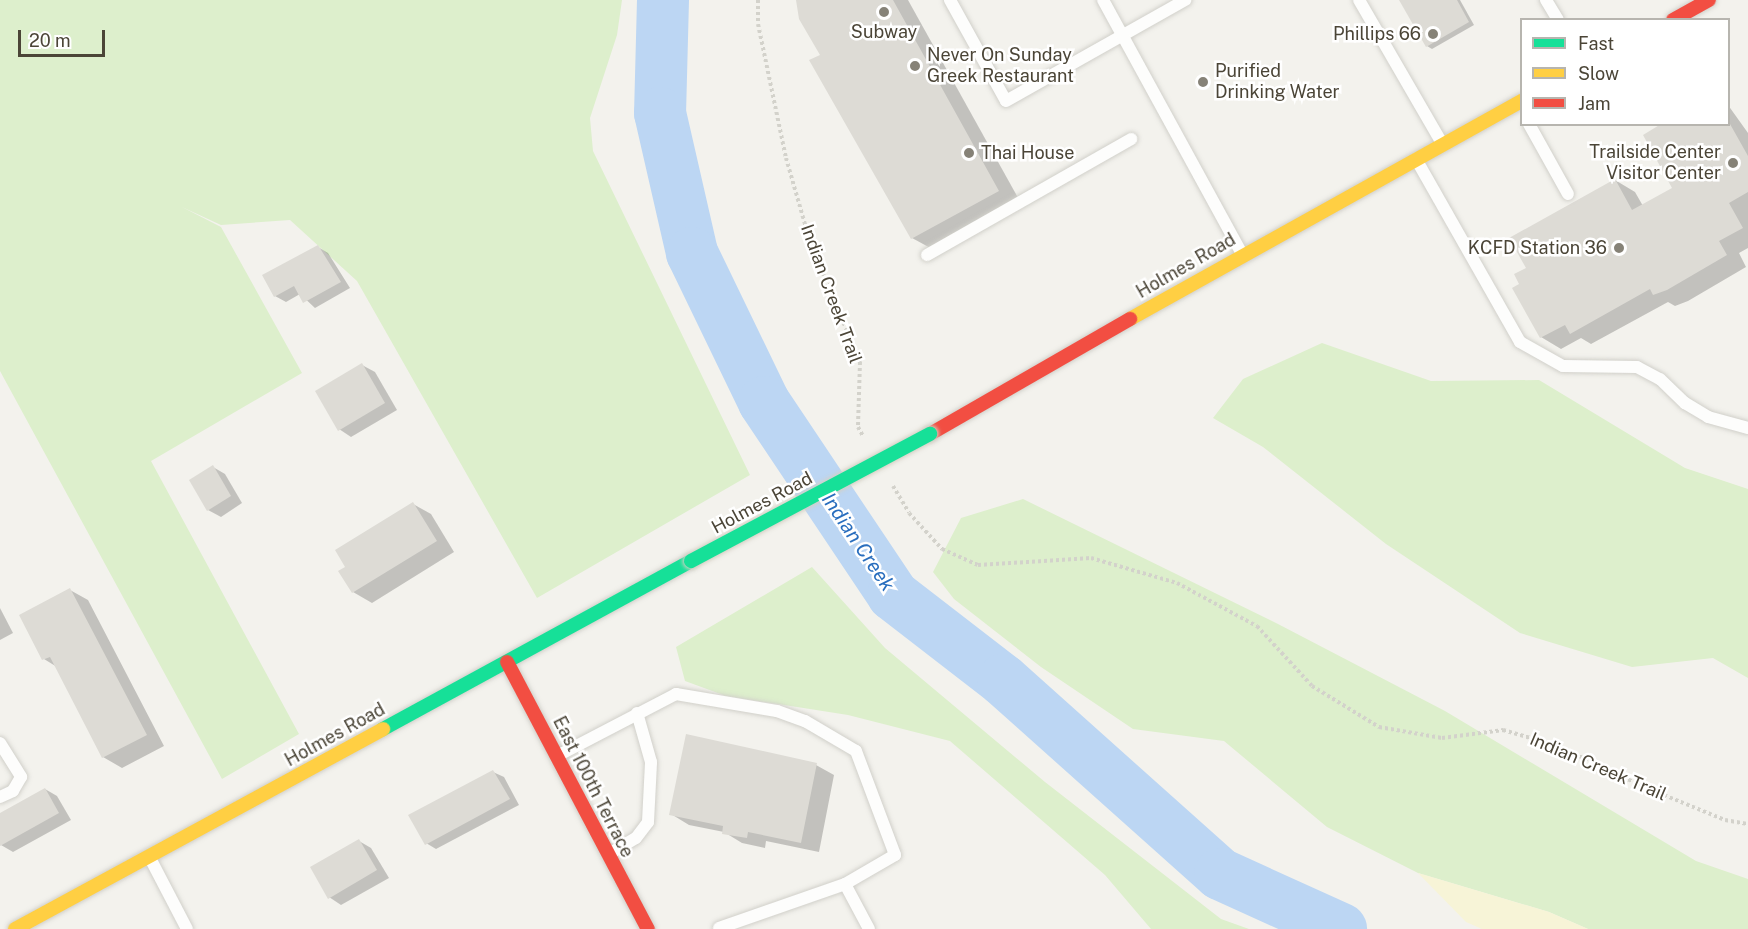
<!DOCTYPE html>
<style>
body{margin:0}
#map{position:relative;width:1748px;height:929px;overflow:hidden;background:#f3f2ed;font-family:"Public Sans",sans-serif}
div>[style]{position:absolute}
.green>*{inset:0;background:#ddefcc}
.sand>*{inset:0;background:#f7f4d7}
.shadow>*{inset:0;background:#0003}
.river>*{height:52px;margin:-26px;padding:0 26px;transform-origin:26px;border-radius:26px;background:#bcd6f3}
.building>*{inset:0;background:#dddbd5}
.path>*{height:4px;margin-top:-2px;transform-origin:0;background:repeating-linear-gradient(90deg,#d3d2cb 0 3px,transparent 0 6px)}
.roads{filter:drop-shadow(0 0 2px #d1d0ca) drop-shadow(0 0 2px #d1d0ca)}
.lane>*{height:12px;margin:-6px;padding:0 6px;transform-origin:6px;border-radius:6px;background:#fdfdfc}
.fast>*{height:14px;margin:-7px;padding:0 7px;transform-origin:7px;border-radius:7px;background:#16e098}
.slow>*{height:14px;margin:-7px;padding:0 7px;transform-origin:7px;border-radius:7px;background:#ffcf43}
.jam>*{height:14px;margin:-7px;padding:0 7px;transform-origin:7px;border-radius:7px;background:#f24e42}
.bridges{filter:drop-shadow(0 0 2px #d3d0c4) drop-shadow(0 0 2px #d3d0c4)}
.fast-bridge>*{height:14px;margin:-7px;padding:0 7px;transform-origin:7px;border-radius:7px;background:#16e098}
.dots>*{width:16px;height:16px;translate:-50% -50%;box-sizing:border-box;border:3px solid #fff;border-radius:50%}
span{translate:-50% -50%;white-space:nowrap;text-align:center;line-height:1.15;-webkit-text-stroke:5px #fff;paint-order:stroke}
.poi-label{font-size:18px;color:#4b4537}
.right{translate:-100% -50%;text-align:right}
.left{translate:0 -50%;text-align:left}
.street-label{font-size:18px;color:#4b4537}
.water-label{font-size:20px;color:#296ebe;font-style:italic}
.legend{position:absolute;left:1520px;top:18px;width:210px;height:108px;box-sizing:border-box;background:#fff;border:2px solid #b7b5af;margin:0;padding:8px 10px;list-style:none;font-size:18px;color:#4b4537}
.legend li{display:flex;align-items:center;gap:12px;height:30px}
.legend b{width:30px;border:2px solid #b7b5af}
.scale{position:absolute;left:18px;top:30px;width:87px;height:27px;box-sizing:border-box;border:3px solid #4b4537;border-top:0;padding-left:8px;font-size:18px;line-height:21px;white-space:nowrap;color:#4b4537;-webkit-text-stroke:4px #fff;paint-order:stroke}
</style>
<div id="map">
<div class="green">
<div style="clip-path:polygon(0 0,622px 0,617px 35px,590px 118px,593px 151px,750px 475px,537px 598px,357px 281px,290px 220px,221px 225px,182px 207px,221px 227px,302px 373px,151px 461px,299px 734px,222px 779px,0 371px)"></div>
<div style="clip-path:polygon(1322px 343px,1431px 381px,1539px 380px,1685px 468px,1748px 489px,1748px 678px,1713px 658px,1632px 667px,1520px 633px,1386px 544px,1263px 447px,1213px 418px,1243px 379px)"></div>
<div style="clip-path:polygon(1023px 499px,1278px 624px,1445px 711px,1696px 861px,1748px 879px,1748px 929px,1588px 929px,1549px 912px,1418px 873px,1327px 827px,1224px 741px,1133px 729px,1041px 667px,954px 599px,933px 572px,961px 518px)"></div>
<div style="clip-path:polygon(812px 567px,885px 648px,1045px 782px,1221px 919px,1249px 929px,1151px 929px,1105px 875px,950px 741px,848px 715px,726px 696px,685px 681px,676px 647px)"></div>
</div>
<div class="sand">
<div style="clip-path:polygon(1418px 873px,1549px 912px,1588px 929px,1482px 929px,1466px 922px)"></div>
</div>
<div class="shadow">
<div style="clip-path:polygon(797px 0,908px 0,1022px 205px,936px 251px,912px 238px)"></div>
<div style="clip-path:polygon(1400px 0,1460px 0,1474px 25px,1432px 49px,1427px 46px)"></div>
<div style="clip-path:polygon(1728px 105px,1748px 133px,1748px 248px,1739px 253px,1746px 267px,1688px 301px,1675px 306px,1668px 302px,1591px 344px,1581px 338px,1561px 349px,1541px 337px,1521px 285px,1528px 268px,1615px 180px,1635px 192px,1643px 206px,1674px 188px,1728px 124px)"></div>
<div style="clip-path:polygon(318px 247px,328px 253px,350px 288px,315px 308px,300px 294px,286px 302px,275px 296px)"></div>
<div style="clip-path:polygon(362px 365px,375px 372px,397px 410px,351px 437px,339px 429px)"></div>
<div style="clip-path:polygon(213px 467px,225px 474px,242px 503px,221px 517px,208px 510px)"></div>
<div style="clip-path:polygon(413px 504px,431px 514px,454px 552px,372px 603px,353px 592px)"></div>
<div style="clip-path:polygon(70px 590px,88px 600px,164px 746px,122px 768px,103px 757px,57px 667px,44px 659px)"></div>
<div style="clip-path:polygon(0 608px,13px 633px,0 640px)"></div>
<div style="clip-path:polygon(816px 765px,834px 775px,819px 852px,766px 841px,765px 848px,742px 843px,724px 832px,689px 825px,671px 814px)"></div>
<div style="clip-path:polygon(493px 772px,504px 777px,519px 805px,436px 849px,426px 843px)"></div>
<div style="clip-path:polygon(45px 789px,57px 796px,71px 820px,13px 852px,1px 845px,0 814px)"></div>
<div style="clip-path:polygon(359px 841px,371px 848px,389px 878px,341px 905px,329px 897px)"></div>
</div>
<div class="river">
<div style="left:663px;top:0;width:113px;rotate:91.5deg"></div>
<div style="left:660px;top:113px;width:144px;rotate:77.1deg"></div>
<div style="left:692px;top:253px;width:165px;rotate:64.2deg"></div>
<div style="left:764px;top:402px;width:232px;rotate:56.2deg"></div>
<div style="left:893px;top:595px;width:139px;rotate:37.7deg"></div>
<div style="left:1003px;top:680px;width:291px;rotate:41.8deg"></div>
<div style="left:1220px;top:874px;width:133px;rotate:24.4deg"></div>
</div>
<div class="building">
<div style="clip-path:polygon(796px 0,893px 0,999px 191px,911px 239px,809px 60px,820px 55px,799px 19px)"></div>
<div style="clip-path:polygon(1399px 0,1457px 0,1469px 22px,1426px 47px)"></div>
<div style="clip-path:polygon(1661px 124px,1730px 124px,1748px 156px,1748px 192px,1729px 203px,1743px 228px,1719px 241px,1727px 255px,1667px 290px,1653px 295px,1650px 289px,1570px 334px,1565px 325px,1540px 338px,1512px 288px,1519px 284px,1514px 274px,1526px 268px,1509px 238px,1615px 179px,1632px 210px,1672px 188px,1643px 135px)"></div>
<div style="clip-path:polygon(318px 245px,341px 282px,303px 303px,294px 286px,274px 297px,262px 275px)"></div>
<div style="clip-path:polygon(362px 363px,385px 403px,338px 431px,315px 391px)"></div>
<div style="clip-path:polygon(213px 465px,231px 496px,207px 511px,189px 480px)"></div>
<div style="clip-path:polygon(413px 502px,437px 541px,352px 593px,338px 571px,345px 567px,335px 550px)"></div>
<div style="clip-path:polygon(70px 588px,147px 735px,102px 758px,50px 657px,42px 660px,19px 615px)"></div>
<div style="clip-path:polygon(686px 734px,817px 763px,801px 843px,748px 832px,747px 838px,722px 834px,723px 826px,669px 815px)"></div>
<div style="clip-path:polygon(493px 770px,510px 799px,425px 845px,408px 815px)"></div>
<div style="clip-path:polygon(45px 788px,59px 813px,0 846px,0 813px)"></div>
<div style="clip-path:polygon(359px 839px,377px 870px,328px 899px,310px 867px)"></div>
</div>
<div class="path">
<div style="left:758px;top:0;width:24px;rotate:90deg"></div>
<div style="left:758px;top:24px;width:137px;rotate:78.2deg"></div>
<div style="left:786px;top:158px;width:91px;rotate:74deg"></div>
<div style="left:811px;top:245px;width:127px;rotate:67.3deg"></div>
<div style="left:860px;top:362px;width:65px;rotate:91.8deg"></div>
<div style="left:858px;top:427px;width:10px;rotate:61deg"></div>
<div style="left:893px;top:486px;width:31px;rotate:59deg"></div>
<div style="left:909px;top:513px;width:49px;rotate:47.5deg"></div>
<div style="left:942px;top:549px;width:39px;rotate:24deg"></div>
<div style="left:978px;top:565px;width:113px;rotate:-3.5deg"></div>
<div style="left:1091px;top:558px;width:90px;rotate:16.2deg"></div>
<div style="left:1177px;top:583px;width:91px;rotate:28.3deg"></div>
<div style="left:1257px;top:626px;width:81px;rotate:47.5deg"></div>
<div style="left:1312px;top:686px;width:79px;rotate:31.5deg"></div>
<div style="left:1379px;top:727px;width:64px;rotate:9.9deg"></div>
<div style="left:1442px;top:738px;width:62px;rotate:-7.5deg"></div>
<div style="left:1503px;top:730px;width:57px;rotate:16.2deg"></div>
<div style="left:1558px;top:746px;width:93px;rotate:25.5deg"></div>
<div style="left:1642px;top:786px;width:90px;rotate:22.3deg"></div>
<div style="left:1725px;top:820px;width:23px;rotate:10deg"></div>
</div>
<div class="roads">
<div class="lane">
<div style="left:950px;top:0;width:115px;rotate:61deg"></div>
<div style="left:1006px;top:101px;width:206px;rotate:-29.4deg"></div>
<div style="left:1103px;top:0;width:290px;rotate:61.3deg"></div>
<div style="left:1359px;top:0;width:165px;rotate:59.9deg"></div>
<div style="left:1546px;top:0;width:23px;rotate:59deg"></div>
<div style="left:1529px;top:124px;width:80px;rotate:60.9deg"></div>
<div style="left:1416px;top:159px;width:210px;rotate:60.4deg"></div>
<div style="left:1520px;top:342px;width:49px;rotate:29.2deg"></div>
<div style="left:1563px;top:366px;width:74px;rotate:0.8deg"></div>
<div style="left:1637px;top:367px;width:26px;rotate:28deg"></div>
<div style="left:1660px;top:379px;width:35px;rotate:44deg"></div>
<div style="left:1685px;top:403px;width:27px;rotate:31deg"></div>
<div style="left:1708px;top:417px;width:41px;rotate:15.4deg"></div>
<div style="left:927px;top:255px;width:235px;rotate:-29.6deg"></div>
<div style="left:0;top:743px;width:40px;rotate:58deg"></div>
<div style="left:21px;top:777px;width:16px;rotate:120deg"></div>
<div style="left:13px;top:791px;width:14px;rotate:155deg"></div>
<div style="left:559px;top:755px;width:132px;rotate:-27.5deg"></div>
<div style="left:676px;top:694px;width:102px;rotate:9.6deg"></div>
<div style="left:777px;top:711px;width:30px;rotate:20deg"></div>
<div style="left:805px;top:721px;width:59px;rotate:30.5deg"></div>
<div style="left:856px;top:751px;width:111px;rotate:69.4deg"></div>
<div style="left:895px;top:855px;width:58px;rotate:149.9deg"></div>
<div style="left:845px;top:884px;width:51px;rotate:61.9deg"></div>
<div style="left:609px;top:854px;width:31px;rotate:-31deg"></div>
<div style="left:636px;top:838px;width:20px;rotate:-53deg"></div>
<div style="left:648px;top:822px;width:60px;rotate:-87.1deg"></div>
<div style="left:651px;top:762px;width:51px;rotate:-105.9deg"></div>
<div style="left:150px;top:858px;width:80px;rotate:62.5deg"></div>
<div style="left:719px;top:928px;width:133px;rotate:-19.2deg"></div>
</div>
<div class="fast">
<div style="left:383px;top:729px;width:351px;rotate:-28.6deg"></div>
</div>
<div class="slow">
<div style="left:1130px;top:319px;width:449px;rotate:-29.1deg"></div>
<div style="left:15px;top:929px;width:419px;rotate:-28.5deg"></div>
</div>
<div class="jam">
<div style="left:1673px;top:20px;width:41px;rotate:-29.1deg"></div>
<div style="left:930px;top:434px;width:231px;rotate:-29.9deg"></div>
<div style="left:507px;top:662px;width:302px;rotate:62.2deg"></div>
</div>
</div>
<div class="bridges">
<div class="fast-bridge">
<div style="left:691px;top:561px;width:271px;rotate:-28deg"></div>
</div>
</div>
<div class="dots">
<div style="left:884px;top:12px;background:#868277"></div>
<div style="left:1433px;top:34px;background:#868277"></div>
<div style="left:915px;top:66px;background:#868277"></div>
<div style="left:1203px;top:82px;background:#868277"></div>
<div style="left:969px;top:153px;background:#868277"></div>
<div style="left:1733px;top:163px;background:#868277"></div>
<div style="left:1619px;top:248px;background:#868277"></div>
</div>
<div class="poi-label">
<span style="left:884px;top:32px">Subway</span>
<span class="right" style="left:1421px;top:34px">Phillips 66</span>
<span class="left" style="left:927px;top:66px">Never On Sunday<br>Greek Restaurant</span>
<span class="left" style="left:1215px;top:82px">Purified<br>Drinking Water</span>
<span class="left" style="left:981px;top:153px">Thai House</span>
<span class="right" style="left:1721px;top:163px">Trailside Center<br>Visitor Center</span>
<span class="right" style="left:1607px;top:248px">KCFD Station 36</span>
</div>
<div class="street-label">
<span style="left:1186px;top:266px;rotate:-30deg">Holmes Road</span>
<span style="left:831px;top:294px;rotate:70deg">Indian Creek Trail</span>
<span style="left:762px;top:503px;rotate:-28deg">Holmes Road</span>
<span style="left:335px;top:735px;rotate:-29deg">Holmes Road</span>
<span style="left:1598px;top:767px;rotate:23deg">Indian Creek Trail</span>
<span style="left:593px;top:787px;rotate:63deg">East 100th Terrace</span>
</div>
<div class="water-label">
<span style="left:858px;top:542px;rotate:56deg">Indian Creek</span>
</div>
<ul class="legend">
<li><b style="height:8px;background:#16e098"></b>Fast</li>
<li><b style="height:8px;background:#ffcf43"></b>Slow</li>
<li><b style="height:8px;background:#f24e42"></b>Jam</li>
</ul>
<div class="scale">20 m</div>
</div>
